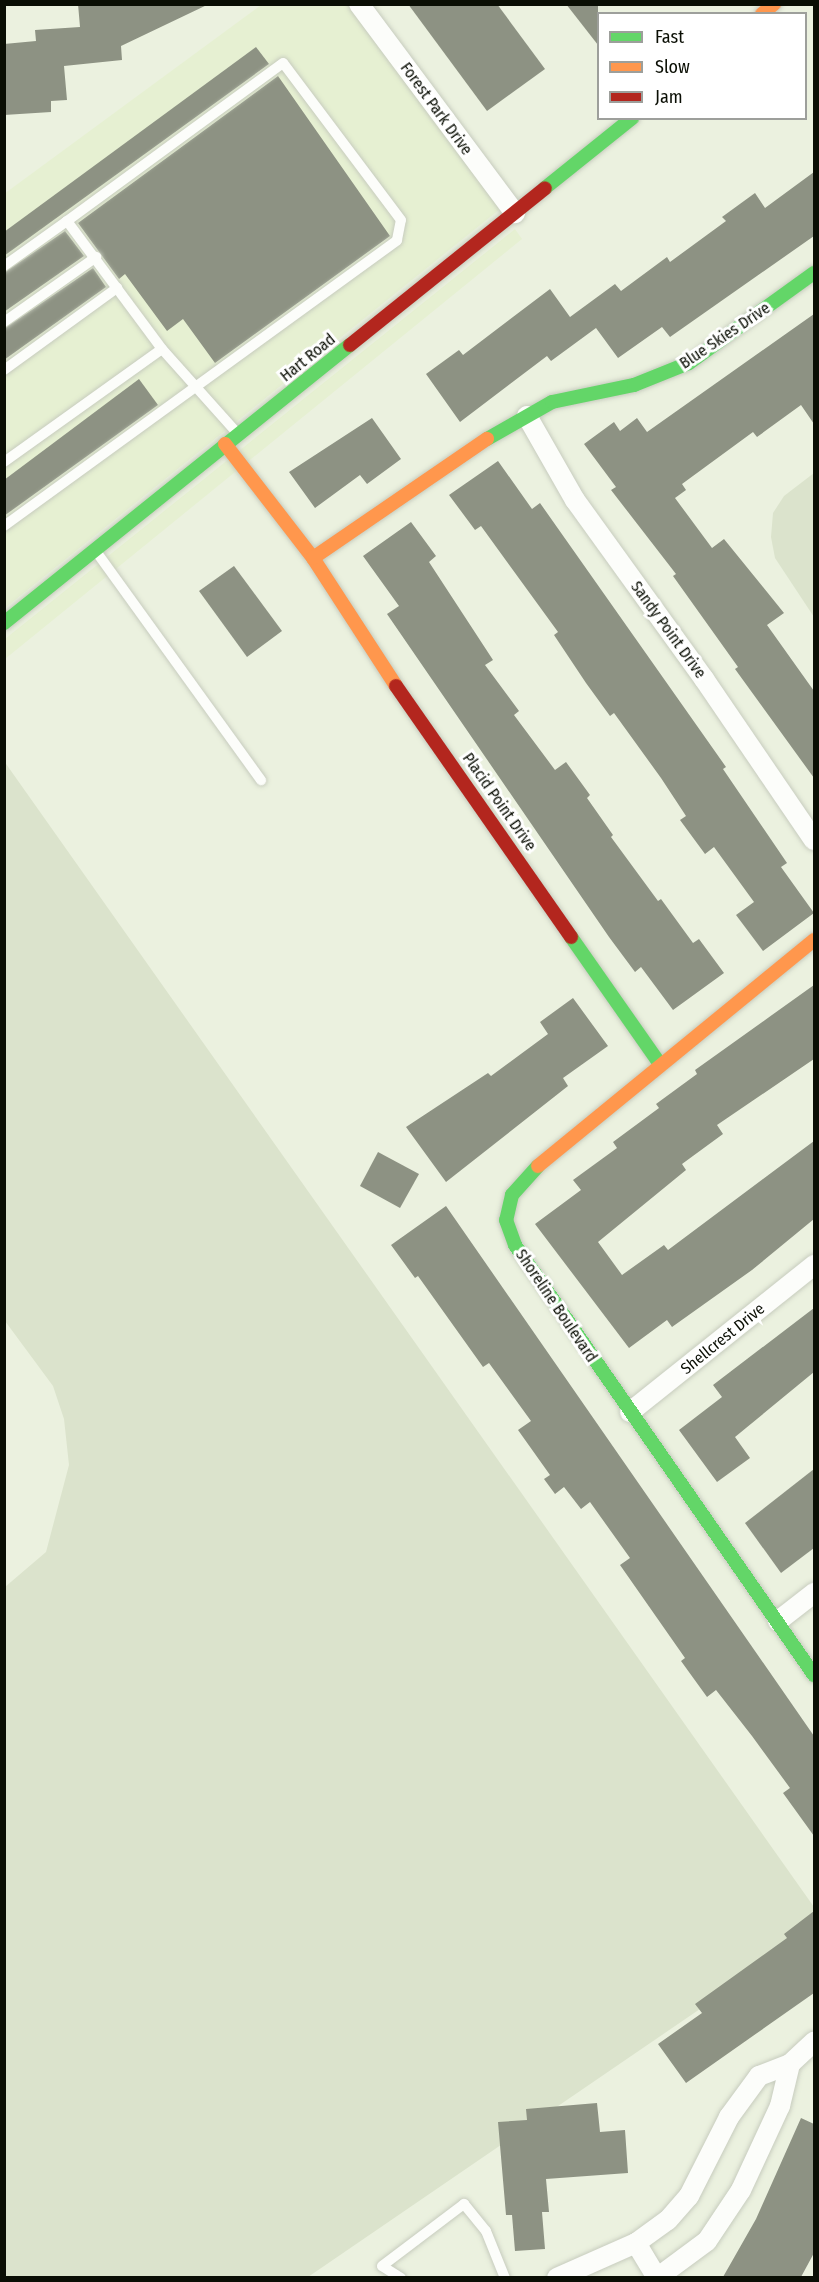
<!DOCTYPE html>
<style>
body{margin:0}
#map{position:relative;width:819px;height:2282px;overflow:hidden;background:#ebf1df;font-family:"Fira Sans Condensed",sans-serif}
div>[style]{position:absolute}
.built>*{inset:0;background:#e6f0d2}
.green>*{inset:0;background:#dbe3cc}
.building>*{inset:0;background:#8d9283}
.roads{filter:drop-shadow(0 0 2px #c7ccbe) drop-shadow(0 0 2px #c7ccbe)}
.lane>*{height:10px;margin:-5px;padding:0 5px;transform-origin:5px;border-radius:5px;background:#fcfdfa}
.street>*{height:20px;margin:-10px;padding:0 10px;transform-origin:10px;border-radius:10px;background:#fcfdfa}
.fast>*{height:14px;margin:-7px;padding:0 7px;transform-origin:7px;border-radius:7px;background:#63d668}
.slow>*{height:14px;margin:-7px;padding:0 7px;transform-origin:7px;border-radius:7px;background:#ff974d}
.jam>*{height:14px;margin:-7px;padding:0 7px;transform-origin:7px;border-radius:7px;background:#b3261e}
span{translate:-50% -50%;white-space:nowrap;text-align:center;line-height:1.15;-webkit-text-stroke:6px #fff;paint-order:stroke}
.street-label{font-size:16px;color:#0a0e04}
.frame{position:absolute;inset:0;border:6px solid #0a0e04;pointer-events:none}
.legend{position:absolute;left:597px;top:12px;width:210px;height:108px;box-sizing:border-box;background:#fff;border:2px solid #9d9f9b;margin:0;padding:8px 10px;list-style:none;font-size:18px;color:#0a0e04}
.legend li{display:flex;align-items:center;gap:12px;height:30px}
.legend b{width:30px;border:2px solid #9d9f9b}
</style>
<div id="map">
<div class="built">
<div style="clip-path:polygon(353px 4px,500px 209px,5px 608px,4px 194px,261px 5px)"></div>
<div style="clip-path:polygon(515px 229px,522px 239px,5px 659px,5px 639px)"></div>
</div>
<div class="green">
<div style="clip-path:polygon(814px 473px,814px 617px,775px 558px,771px 537px,773px 513px,784px 496px)"></div>
<div style="clip-path:polygon(4px 761px,814px 1907px,814px 1931px,308px 2277px,5px 2277px,5px 1587px,46px 1552px,69px 1465px,64px 1419px,53px 1386px,5px 1321px)"></div>
</div>
<div class="building">
<div style="clip-path:polygon(78px 4px,209px 4px,121px 46px,122px 60px,64px 66px,67px 100px,51px 101px,51px 112px,4px 115px,4px 44px,36px 41px,35px 30px,80px 27px)"></div>
<div style="clip-path:polygon(408px 4px,497px 4px,545px 69px,487px 111px)"></div>
<div style="clip-path:polygon(566px 4px,598px 4px,598px 45px)"></div>
<div style="clip-path:polygon(256px 47px,269px 64px,4px 256px,4px 232px)"></div>
<div style="clip-path:polygon(278px 76px,390px 236px,215px 363px,183px 319px,167px 331px,125px 274px,119px 279px,78px 223px)"></div>
<div style="clip-path:polygon(814px 172px,814px 236px,670px 337px,662px 327px,618px 358px,596px 328px,551px 361px,547px 356px,460px 422px,426px 374px,459px 350px,463px 355px,550px 289px,570px 317px,615px 284px,621px 291px,667px 257px,670px 262px,726px 221px,722px 217px,755px 193px,765px 208px)"></div>
<div style="clip-path:polygon(65px 231px,84px 256px,4px 312px,4px 273px)"></div>
<div style="clip-path:polygon(93px 268px,106px 287px,4px 360px,4px 329px)"></div>
<div style="clip-path:polygon(814px 314px,814px 424px,801px 405px,757px 437px,753px 432px,682px 484px,686px 490px,675px 498px,712px 548px,724px 539px,784px 613px,767px 625px,814px 691px,814px 778px,735px 669px,738px 667px,673px 576px,676px 574px,611px 490px,616px 487px,584px 444px,614px 422px,620px 431px,637px 418px,647px 432px)"></div>
<div style="clip-path:polygon(139px 379px,158px 405px,4px 516px,4px 480px)"></div>
<div style="clip-path:polygon(372px 418px,401px 459px,367px 484px,360px 475px,315px 508px,289px 472px)"></div>
<div style="clip-path:polygon(498px 461px,532px 509px,540px 503px,726px 767px,723px 769px,787px 863px,781px 867px,814px 913px,763px 951px,736px 915px,754px 902px,714px 847px,705px 854px,680px 820px,686px 816px,661px 778px,614px 713px,610px 716px,586px 683px,554px 635px,558px 632px,481px 526px,475px 530px,449px 495px)"></div>
<div style="clip-path:polygon(411px 522px,436px 556px,429px 562px,493px 660px,485px 665px,519px 711px,514px 715px,555px 770px,566px 762px,590px 795px,587px 798px,613px 835px,611px 837px,658px 901px,661px 899px,693px 943px,699px 939px,724px 973px,673px 1010px,641px 967px,635px 972px,609px 937px,387px 614px,399px 606px,363px 556px)"></div>
<div style="clip-path:polygon(234px 566px,282px 631px,247px 657px,199px 591px)"></div>
<div style="clip-path:polygon(814px 985px,814px 1059px,717px 1125px,723px 1134px,682px 1164px,686px 1170px,598px 1242px,622px 1275px,664px 1245px,668px 1250px,814px 1141px,814px 1219px,752px 1270px,672px 1327px,667px 1320px,629px 1348px,535px 1224px,581px 1190px,573px 1180px,617px 1148px,613px 1142px,659px 1108px,656px 1104px,697px 1074px,695px 1070px)"></div>
<div style="clip-path:polygon(573px 998px,608px 1046px,563px 1078px,568px 1086px,446px 1182px,406px 1127px,488px 1073px,491px 1076px,548px 1034px,540px 1022px)"></div>
<div style="clip-path:polygon(378px 1152px,419px 1174px,400px 1208px,360px 1186px)"></div>
<div style="clip-path:polygon(446px 1206px,814px 1736px,814px 1836px,783px 1793px,790px 1788px,752px 1736px,716px 1690px,707px 1697px,681px 1661px,685px 1658px,620px 1565px,630px 1558px,590px 1502px,581px 1509px,564px 1487px,555px 1494px,544px 1479px,550px 1475px,518px 1430px,531px 1421px,489px 1363px,483px 1367px,418px 1276px,415px 1278px,391px 1245px)"></div>
<div style="clip-path:polygon(814px 1308px,814px 1372px,735px 1437px,750px 1458px,717px 1482px,679px 1430px,722px 1397px,713px 1385px)"></div>
<div style="clip-path:polygon(814px 1469px,814px 1548px,781px 1573px,745px 1523px)"></div>
<div style="clip-path:polygon(814px 1911px,814px 1993px,686px 2083px,658px 2044px,702px 2013px,695px 2004px,787px 1938px,784px 1934px)"></div>
<div style="clip-path:polygon(597px 2103px,600px 2132px,625px 2130px,628px 2173px,546px 2179px,549px 2212px,542px 2212px,545px 2249px,515px 2251px,512px 2215px,506px 2215px,498px 2122px,527px 2120px,526px 2109px)"></div>
<div style="clip-path:polygon(801px 2118px,814px 2124px,814px 2253px,801px 2277px,723px 2277px,756px 2219px)"></div>
</div>
<div class="roads">
<div class="lane">
<div style="left:4px;top:266px;width:77px;rotate:-35.5deg"></div>
<div style="left:4px;top:322px;width:113px;rotate:-35.2deg"></div>
<div style="left:4px;top:370px;width:140px;rotate:-36deg"></div>
<div style="left:4px;top:462px;width:194px;rotate:-35.6deg"></div>
<div style="left:162px;top:349px;width:114px;rotate:48.2deg"></div>
<div style="left:4px;top:526px;width:486px;rotate:-36deg"></div>
<div style="left:397px;top:240px;width:20px;rotate:-79deg"></div>
<div style="left:401px;top:220px;width:196px;rotate:-126.9deg"></div>
<div style="left:283px;top:63px;width:268px;rotate:143.8deg"></div>
<div style="left:67px;top:221px;width:159px;rotate:53.4deg"></div>
<div style="left:95px;top:550px;width:284px;rotate:54.2deg"></div>
<div style="left:401px;top:2278px;width:22px;rotate:-148deg"></div>
<div style="left:382px;top:2266px;width:103px;rotate:-37.1deg"></div>
<div style="left:464px;top:2204px;width:35px;rotate:51deg"></div>
<div style="left:486px;top:2231px;width:51px;rotate:68deg"></div>
</div>
<div class="street">
<div style="left:359px;top:4px;width:261px;rotate:53.3deg"></div>
<div style="left:527px;top:416px;width:97px;rotate:60.3deg"></div>
<div style="left:575px;top:500px;width:221px;rotate:54.2deg"></div>
<div style="left:704px;top:679px;width:195px;rotate:55.7deg"></div>
<div style="left:630px;top:1412px;width:236px;rotate:-38.6deg"></div>
<div style="left:778px;top:1621px;width:46px;rotate:-37.9deg"></div>
<div style="left:636px;top:2243px;width:41px;rotate:59deg"></div>
<div style="left:557px;top:2278px;width:86px;rotate:-23.9deg"></div>
<div style="left:636px;top:2243px;width:39px;rotate:-36deg"></div>
<div style="left:668px;top:2220px;width:32px;rotate:-49deg"></div>
<div style="left:689px;top:2196px;width:89px;rotate:-63.1deg"></div>
<div style="left:729px;top:2117px;width:51px;rotate:-53.8deg"></div>
<div style="left:759px;top:2076px;width:33px;rotate:-21deg"></div>
<div style="left:790px;top:2064px;width:33px;rotate:-43deg"></div>
<div style="left:657px;top:2278px;width:62px;rotate:-36.5deg"></div>
<div style="left:707px;top:2241px;width:61px;rotate:-56.3deg"></div>
<div style="left:741px;top:2190px;width:93px;rotate:-65.1deg"></div>
<div style="left:780px;top:2106px;width:43px;rotate:-76.6deg"></div>
</div>
<div class="fast">
<div style="left:545px;top:188px;width:112px;rotate:-38.8deg"></div>
<div style="left:487px;top:439px;width:75px;rotate:-29.6deg"></div>
<div style="left:552px;top:402px;width:84px;rotate:-11.7deg"></div>
<div style="left:634px;top:385px;width:59px;rotate:-21.8deg"></div>
<div style="left:689px;top:363px;width:154px;rotate:-35.8deg"></div>
<div style="left:4px;top:623px;width:444px;rotate:-38.8deg"></div>
<div style="left:571px;top:937px;width:155px;rotate:55deg"></div>
<div style="left:538px;top:1166px;width:39px;rotate:132deg"></div>
<div style="left:512px;top:1195px;width:26px;rotate:103deg"></div>
<div style="left:506px;top:1220px;width:27px;rotate:70deg"></div>
<div style="left:515px;top:1245px;width:524px;rotate:55.19deg"></div>
</div>
<div class="slow">
<div style="left:762px;top:14px;width:16px;rotate:-40deg"></div>
<div style="left:225px;top:444px;width:144px;rotate:52.3deg"></div>
<div style="left:313px;top:558px;width:153px;rotate:57deg"></div>
<div style="left:313px;top:558px;width:211px;rotate:-34.4deg"></div>
<div style="left:538px;top:1166px;width:357px;rotate:-39.3deg"></div>
</div>
<div class="jam">
<div style="left:350px;top:345px;width:250px;rotate:-38.8deg"></div>
<div style="left:396px;top:686px;width:306px;rotate:55.1deg"></div>
</div>
</div>
<div class="street-label">
<span style="left:436px;top:109px;rotate:54deg">Forest Park Drive</span>
<span style="left:725px;top:336px;rotate:-34deg">Blue Skies Drive</span>
<span style="left:308px;top:358px;rotate:-39deg">Hart Road</span>
<span style="left:668px;top:630px;rotate:54deg">Sandy Point Drive</span>
<span style="left:499px;top:802px;rotate:55deg">Placid Point Drive</span>
<span style="left:556px;top:1306px;rotate:56deg">Shoreline Boulevard</span>
<span style="left:723px;top:1339px;rotate:-39deg">Shellcrest Drive</span>
</div>
<div class="frame"></div>
<ul class="legend">
<li><b style="height:8px;background:#63d668"></b>Fast</li>
<li><b style="height:8px;background:#ff974d"></b>Slow</li>
<li><b style="height:8px;background:#b3261e"></b>Jam</li>
</ul>
</div>
